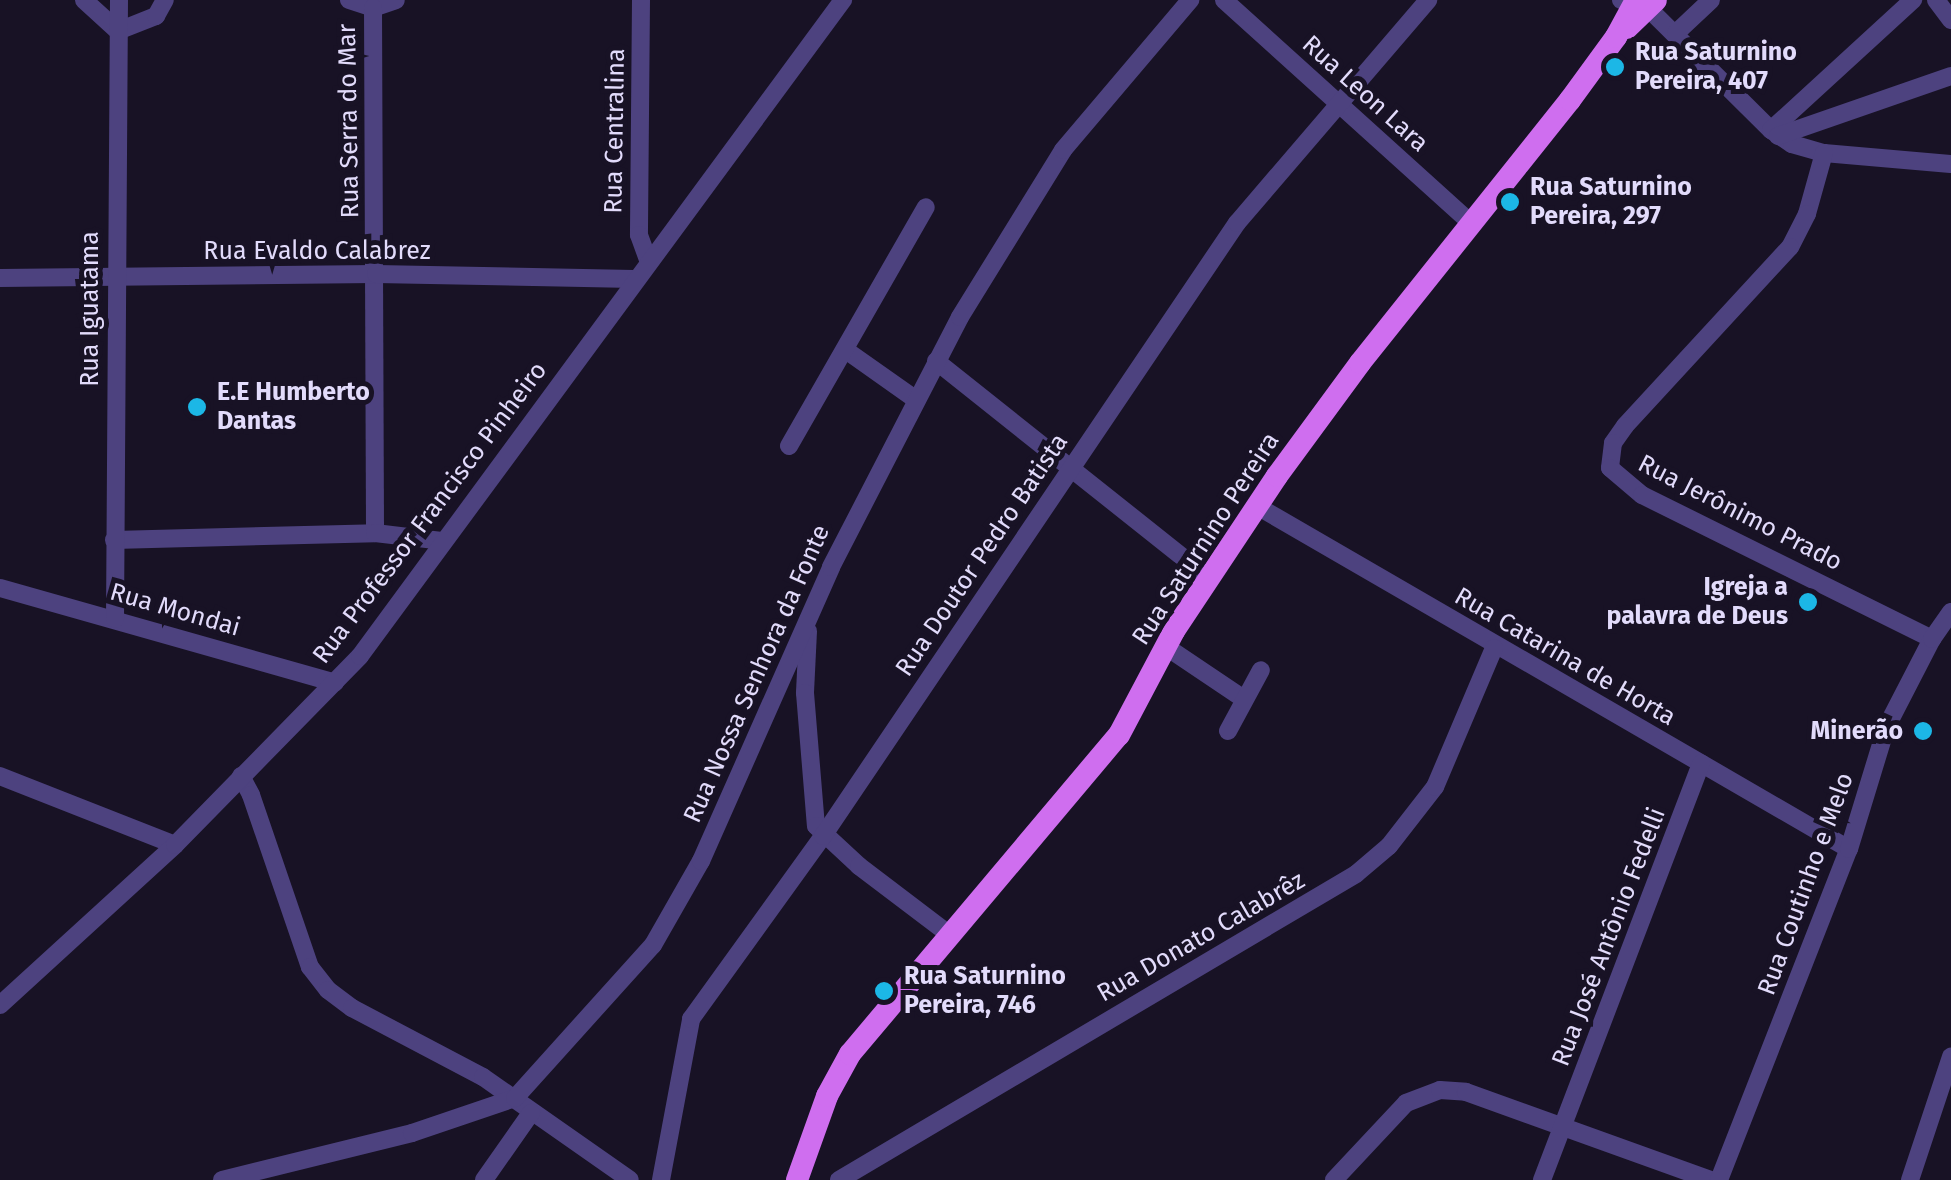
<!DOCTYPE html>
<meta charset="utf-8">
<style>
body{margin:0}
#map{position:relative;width:1951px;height:1180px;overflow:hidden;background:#181225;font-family:"Fira Sans",sans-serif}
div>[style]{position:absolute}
.minor>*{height:18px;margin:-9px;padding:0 9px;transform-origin:9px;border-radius:9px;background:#4d427f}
.major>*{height:22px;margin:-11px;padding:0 11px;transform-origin:11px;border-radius:11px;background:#cf6eef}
.dots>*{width:28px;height:28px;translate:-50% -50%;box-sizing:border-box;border:5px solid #181225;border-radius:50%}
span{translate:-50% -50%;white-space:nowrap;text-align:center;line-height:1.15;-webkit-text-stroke:10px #181225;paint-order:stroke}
.poi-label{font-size:25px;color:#e2dbfb;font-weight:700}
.left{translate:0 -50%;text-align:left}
.right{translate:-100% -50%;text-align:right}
.street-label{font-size:25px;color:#e2dbfb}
</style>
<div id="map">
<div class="minor">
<div style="left:84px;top:0;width:46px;rotate:42.4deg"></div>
<div style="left:118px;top:31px;width:41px;rotate:-21.5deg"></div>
<div style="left:156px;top:16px;width:18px;rotate:-61deg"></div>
<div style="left:349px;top:0;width:25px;rotate:18deg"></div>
<div style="left:373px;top:8px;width:24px;rotate:-19deg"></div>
<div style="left:641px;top:0;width:235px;rotate:90.5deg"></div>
<div style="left:639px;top:235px;width:27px;rotate:70deg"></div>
<div style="left:1224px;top:0;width:334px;rotate:42.1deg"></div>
<div style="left:1621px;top:0;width:29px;rotate:18deg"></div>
<div style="left:1649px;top:9px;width:172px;rotate:44.8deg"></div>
<div style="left:1771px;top:130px;width:25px;rotate:34deg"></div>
<div style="left:1792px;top:144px;width:33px;rotate:16deg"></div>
<div style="left:1824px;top:153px;width:127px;rotate:5deg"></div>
<div style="left:1936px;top:0;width:25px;rotate:53deg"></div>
<div style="left:373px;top:8px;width:525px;rotate:89.78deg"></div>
<div style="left:1676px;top:33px;width:48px;rotate:-43.3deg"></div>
<div style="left:1771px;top:130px;width:193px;rotate:-42.5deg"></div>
<div style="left:1778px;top:136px;width:183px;rotate:-19.1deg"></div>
<div style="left:1824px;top:153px;width:63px;rotate:105.6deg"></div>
<div style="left:1807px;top:214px;width:37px;rotate:117deg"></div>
<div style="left:1790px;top:247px;width:243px;rotate:132.7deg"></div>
<div style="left:1625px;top:426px;width:21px;rotate:125deg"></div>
<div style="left:1613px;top:443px;width:25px;rotate:97deg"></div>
<div style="left:1610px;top:468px;width:42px;rotate:40.2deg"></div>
<div style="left:1642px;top:495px;width:324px;rotate:26.4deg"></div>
<div style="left:0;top:278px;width:376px;rotate:-0.6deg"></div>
<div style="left:376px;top:274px;width:258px;rotate:1.1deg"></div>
<div style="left:847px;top:351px;width:83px;rotate:35.2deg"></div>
<div style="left:936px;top:361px;width:347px;rotate:38.5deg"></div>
<div style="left:789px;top:446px;width:275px;rotate:-60.2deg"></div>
<div style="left:1257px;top:506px;width:684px;rotate:30.09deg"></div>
<div style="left:114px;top:540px;width:261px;rotate:-1.5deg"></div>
<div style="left:375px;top:533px;width:67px;rotate:6.8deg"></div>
<div style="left:0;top:588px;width:348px;rotate:15.8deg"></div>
<div style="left:115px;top:619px;width:619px;rotate:-89.63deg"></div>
<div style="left:808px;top:631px;width:62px;rotate:92.8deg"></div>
<div style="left:805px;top:693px;width:133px;rotate:85.3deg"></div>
<div style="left:816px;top:826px;width:59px;rotate:42.9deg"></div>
<div style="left:859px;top:866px;width:114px;rotate:37.2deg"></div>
<div style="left:1165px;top:646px;width:95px;rotate:33.9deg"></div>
<div style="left:1228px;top:731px;width:69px;rotate:-61.6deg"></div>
<div style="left:0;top:776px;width:188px;rotate:21.5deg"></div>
<div style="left:241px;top:776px;width:21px;rotate:62deg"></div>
<div style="left:251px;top:795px;width:182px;rotate:71.1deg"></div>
<div style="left:310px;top:967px;width:29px;rotate:52deg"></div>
<div style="left:328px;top:990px;width:30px;rotate:37deg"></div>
<div style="left:352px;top:1008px;width:148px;rotate:27.8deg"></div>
<div style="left:483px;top:1077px;width:179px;rotate:35deg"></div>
<div style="left:0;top:1005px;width:237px;rotate:-42.4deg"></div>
<div style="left:175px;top:845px;width:264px;rotate:-45.6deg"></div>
<div style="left:360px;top:656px;width:815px;rotate:-53.64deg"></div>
<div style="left:222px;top:1180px;width:196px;rotate:-13.9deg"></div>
<div style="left:412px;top:1133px;width:109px;rotate:-18.8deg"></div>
<div style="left:515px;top:1098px;width:206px;rotate:-48deg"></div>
<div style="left:653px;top:945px;width:97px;rotate:-60.3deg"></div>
<div style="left:701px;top:861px;width:321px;rotate:-66.1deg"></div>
<div style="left:831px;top:567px;width:281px;rotate:-62.7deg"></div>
<div style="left:960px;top:317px;width:196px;rotate:-58.3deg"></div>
<div style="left:1063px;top:150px;width:197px;rotate:-49.7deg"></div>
<div style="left:484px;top:1180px;width:82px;rotate:-55deg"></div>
<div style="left:661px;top:1180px;width:164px;rotate:-79.4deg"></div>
<div style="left:691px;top:1019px;width:226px;rotate:-54.2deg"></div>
<div style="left:823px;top:836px;width:740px;rotate:-55.97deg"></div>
<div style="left:1237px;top:223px;width:294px;rotate:-49.4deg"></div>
<div style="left:839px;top:1180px;width:601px;rotate:-30.62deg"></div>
<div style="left:1356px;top:874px;width:43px;rotate:-40.3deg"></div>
<div style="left:1389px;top:846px;width:75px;rotate:-52.1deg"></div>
<div style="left:1435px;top:787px;width:151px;rotate:-67deg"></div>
<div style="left:1334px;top:1180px;width:105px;rotate:-46.9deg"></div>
<div style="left:1406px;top:1103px;width:36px;rotate:-21deg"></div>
<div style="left:1440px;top:1090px;width:26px;rotate:4deg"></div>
<div style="left:1466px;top:1092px;width:260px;rotate:19.8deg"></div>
<div style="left:1542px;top:1180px;width:446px;rotate:-69.1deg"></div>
<div style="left:1719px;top:1180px;width:356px;rotate:-68.6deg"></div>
<div style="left:1849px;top:849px;width:127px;rotate:-73deg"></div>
<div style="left:1886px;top:728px;width:100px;rotate:-62.7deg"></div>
<div style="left:1932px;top:639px;width:33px;rotate:-55deg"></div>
<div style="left:1910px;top:1180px;width:130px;rotate:-71.6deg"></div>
</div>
<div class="major">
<div style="left:1627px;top:28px;width:40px;rotate:-44deg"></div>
<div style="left:797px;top:1180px;width:89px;rotate:-70.3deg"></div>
<div style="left:827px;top:1096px;width:48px;rotate:-61.3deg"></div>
<div style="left:850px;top:1054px;width:417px;rotate:-49.9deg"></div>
<div style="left:1119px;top:735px;width:118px;rotate:-62.1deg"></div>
<div style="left:1174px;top:631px;width:186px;rotate:-56.4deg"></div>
<div style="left:1277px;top:476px;width:140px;rotate:-53.7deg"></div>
<div style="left:1360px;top:363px;width:337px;rotate:-51.4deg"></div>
<div style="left:1570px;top:100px;width:78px;rotate:-53.9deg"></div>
<div style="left:1616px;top:37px;width:42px;rotate:-61.6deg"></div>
</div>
<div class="dots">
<div style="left:1615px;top:67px;background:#1cb7e6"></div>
<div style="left:1510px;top:202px;background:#1cb7e6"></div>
<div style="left:197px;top:407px;background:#1cb7e6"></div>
<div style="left:1808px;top:602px;background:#1cb7e6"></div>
<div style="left:1923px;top:731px;background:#1cb7e6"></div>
<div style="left:884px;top:991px;background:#1cb7e6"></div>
</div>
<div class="poi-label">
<span class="left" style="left:1635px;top:67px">Rua Saturnino<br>Pereira, 407</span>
<span class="left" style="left:1530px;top:202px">Rua Saturnino<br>Pereira, 297</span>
<span class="left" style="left:217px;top:407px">E.E Humberto<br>Dantas</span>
<span class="right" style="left:1788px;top:602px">Igreja a<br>palavra de Deus</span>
<span class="right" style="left:1903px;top:731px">Minerão</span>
<span class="left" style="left:904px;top:991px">Rua Saturnino<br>Pereira, 746</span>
</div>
<div class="street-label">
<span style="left:1365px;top:94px;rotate:42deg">Rua Leon Lara</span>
<span style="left:349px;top:121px;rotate:-91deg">Rua Serra do Mar</span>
<span style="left:615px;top:131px;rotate:-89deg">Rua Centralina</span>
<span style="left:317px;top:251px">Rua Evaldo Calabrez</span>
<span style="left:90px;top:309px;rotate:-90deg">Rua Iguatama</span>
<span style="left:430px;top:513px;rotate:-53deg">Rua Professor Francisco Pinheiro</span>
<span style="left:1740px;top:513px;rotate:27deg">Rua Jerônimo Prado</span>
<span style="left:1206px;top:539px;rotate:-57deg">Rua Saturnino Pereira</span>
<span style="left:982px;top:555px;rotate:-56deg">Rua Doutor Pedro Batista</span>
<span style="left:175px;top:610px;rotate:16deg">Rua Mondai</span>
<span style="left:1565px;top:657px;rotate:30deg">Rua Catarina de Horta</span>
<span style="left:757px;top:674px;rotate:-66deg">Rua Nossa Senhora da Fonte</span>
<span style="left:1806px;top:884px;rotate:-70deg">Rua Coutinho e Melo</span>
<span style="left:1201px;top:937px;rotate:-30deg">Rua Donato Calabrêz</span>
<span style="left:1609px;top:937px;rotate:-69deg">Rua José Antônio Fedelli</span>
</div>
</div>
